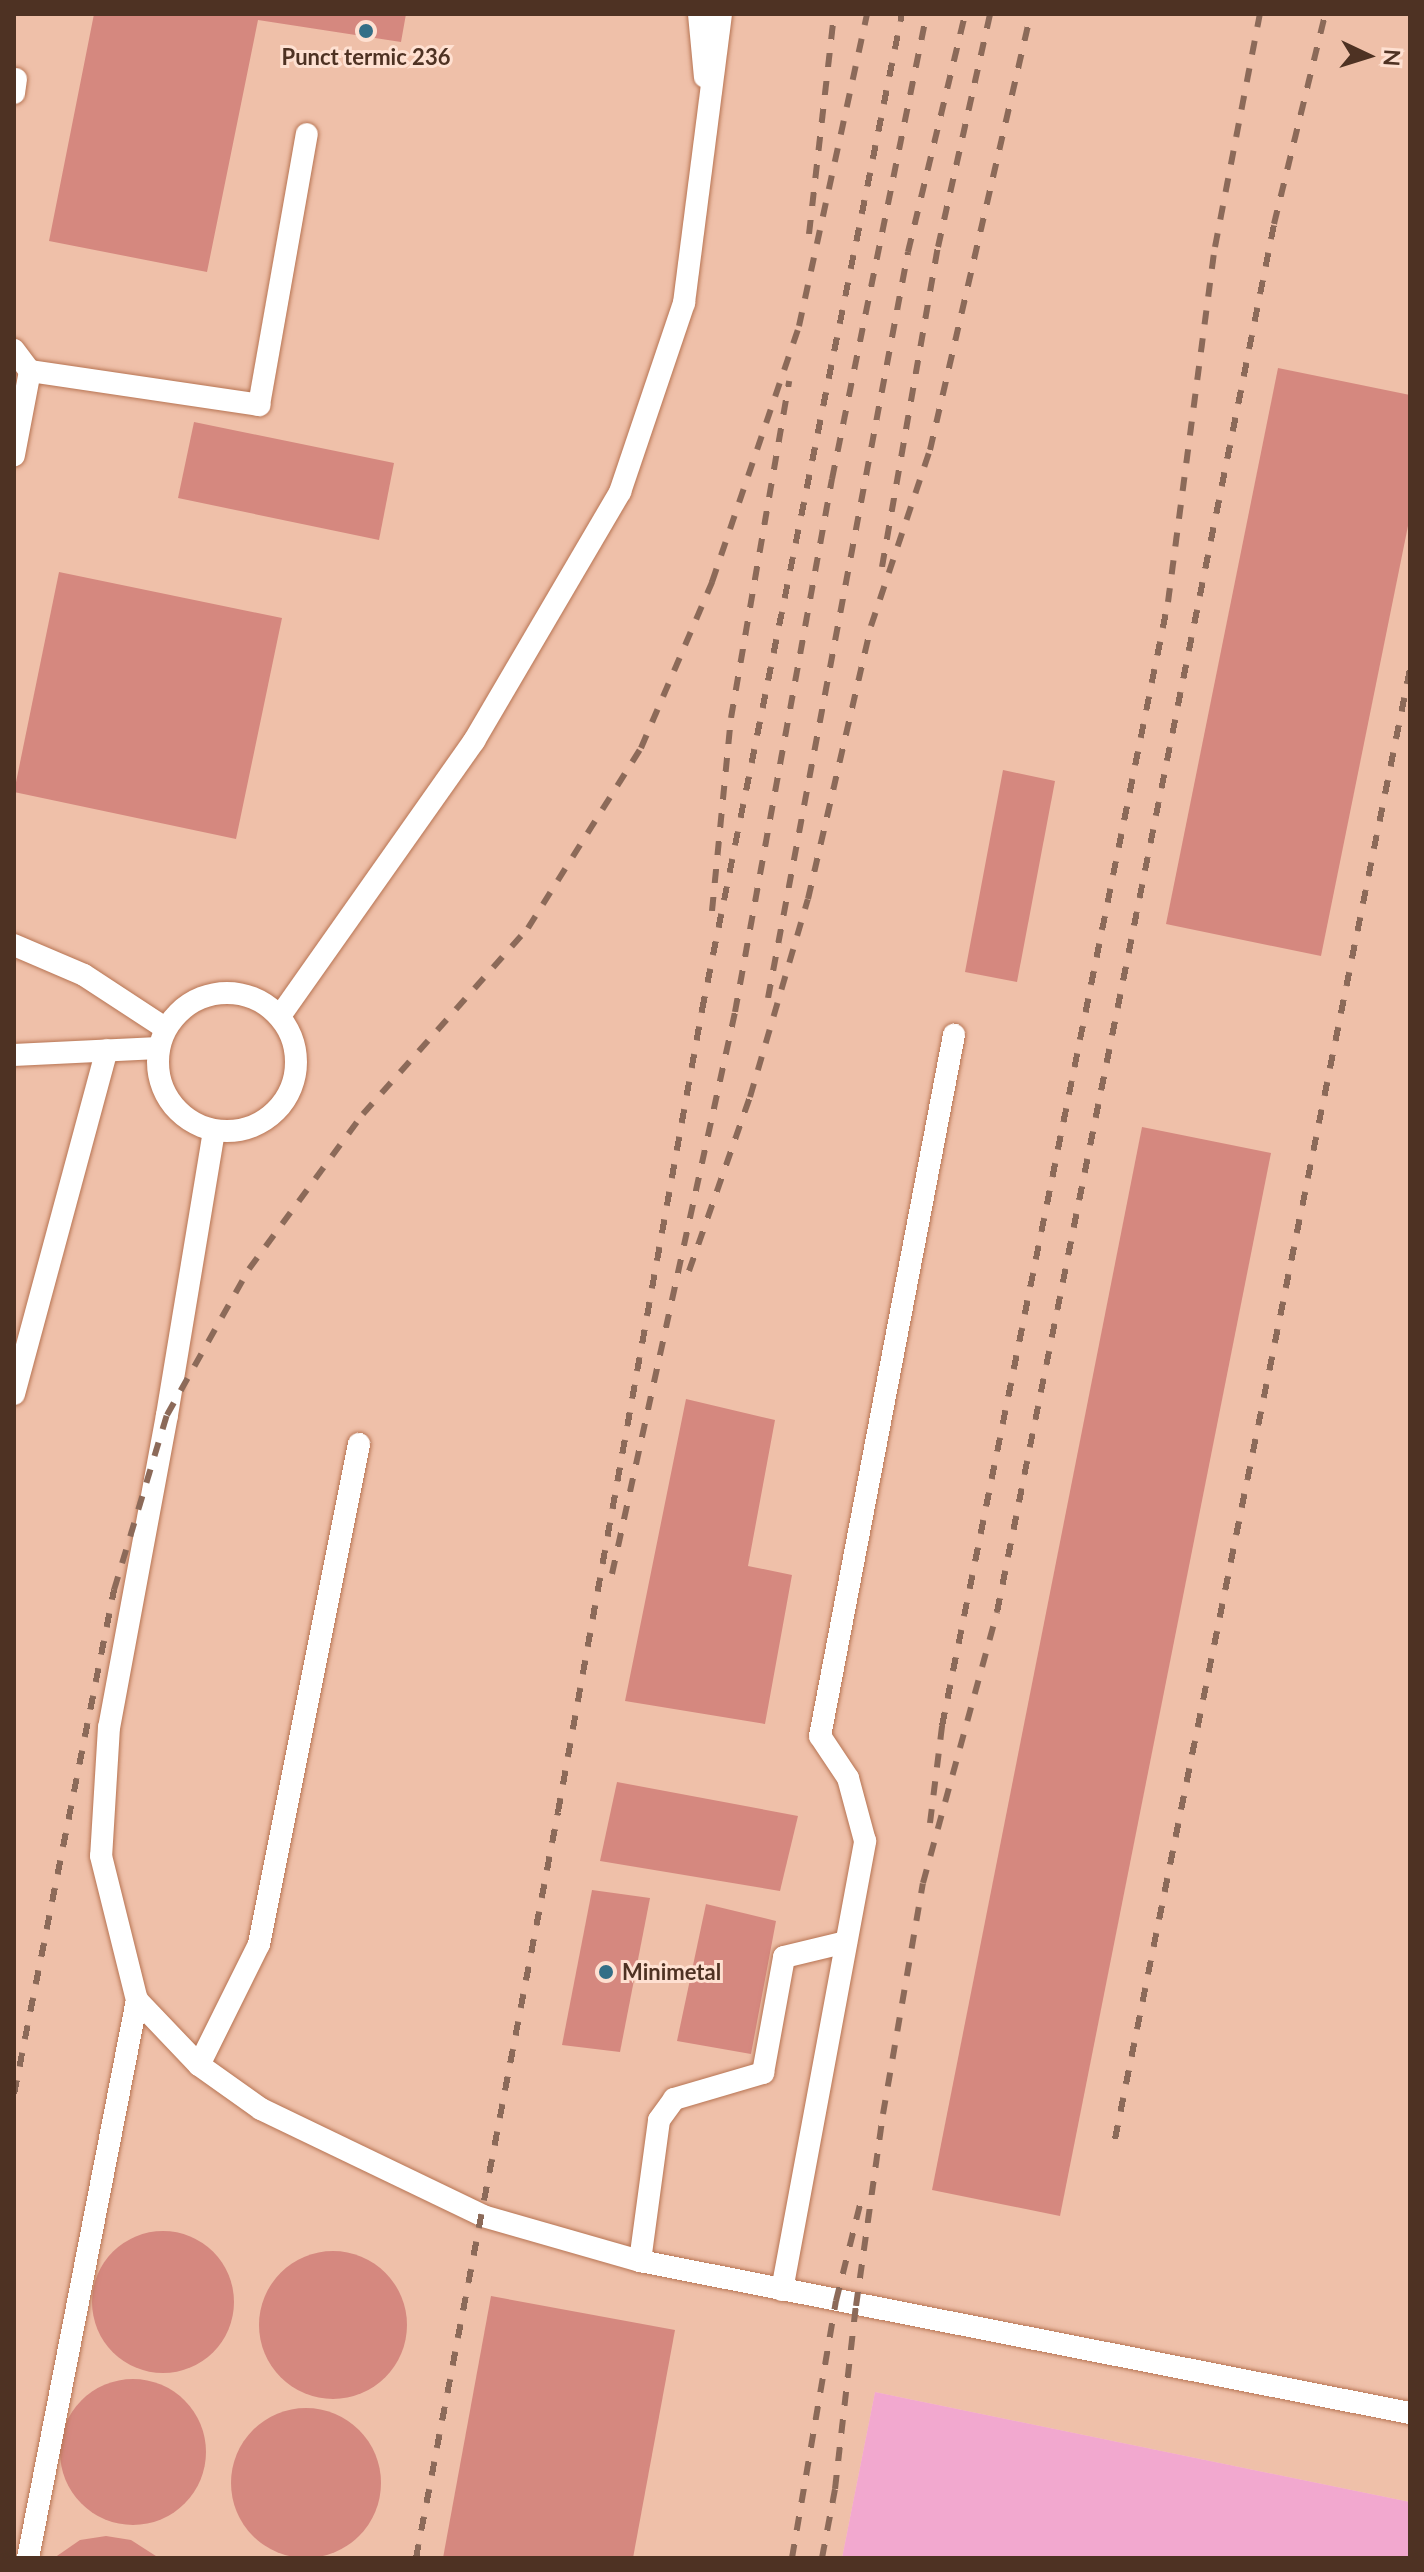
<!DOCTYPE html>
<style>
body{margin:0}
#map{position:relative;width:1424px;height:2572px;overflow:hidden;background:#fbcfba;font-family:Lato,sans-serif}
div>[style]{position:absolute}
.built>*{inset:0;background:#efc0a9}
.water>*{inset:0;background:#f2a8cf}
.building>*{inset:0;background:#d5887f}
.round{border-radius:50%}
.roads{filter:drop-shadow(0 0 2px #b77453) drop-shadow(0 0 2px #b77453)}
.service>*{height:22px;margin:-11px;padding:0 11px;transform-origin:11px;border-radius:11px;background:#fff}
.service>.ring{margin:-11px;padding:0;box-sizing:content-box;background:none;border:22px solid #fff;border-radius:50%}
.rail>*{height:6px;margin-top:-3px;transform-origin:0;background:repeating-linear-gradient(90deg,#8c6a59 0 14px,transparent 0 28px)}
.dots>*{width:22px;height:22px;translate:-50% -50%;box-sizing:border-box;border:4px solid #fee0d1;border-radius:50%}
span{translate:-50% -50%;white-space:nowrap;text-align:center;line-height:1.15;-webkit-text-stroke:6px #fee0d1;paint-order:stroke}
.poi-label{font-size:22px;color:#4e3223;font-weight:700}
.left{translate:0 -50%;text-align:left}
.frame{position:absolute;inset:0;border:16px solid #4e3223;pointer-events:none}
.north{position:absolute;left:1328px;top:16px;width:80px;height:80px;-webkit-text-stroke:6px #fee0d1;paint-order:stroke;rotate:94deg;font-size:22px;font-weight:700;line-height:32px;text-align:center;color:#4e3223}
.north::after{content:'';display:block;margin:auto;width:28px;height:36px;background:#4e3223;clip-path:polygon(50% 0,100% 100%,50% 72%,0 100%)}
</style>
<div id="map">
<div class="built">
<div style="clip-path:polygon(14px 14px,1410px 14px,1410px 2502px,875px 2392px,842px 2558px,14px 2558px)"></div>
</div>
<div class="water">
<div style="clip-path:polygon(875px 2392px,1410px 2502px,1410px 2558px,842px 2558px)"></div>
</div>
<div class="building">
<div style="clip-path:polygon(94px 14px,406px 14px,401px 42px,258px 20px,207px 272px,49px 241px)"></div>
<div style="clip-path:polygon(1278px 368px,1410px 395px,1410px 516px,1321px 956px,1166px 924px)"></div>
<div style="clip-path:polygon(194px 422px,394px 463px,379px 540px,178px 498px)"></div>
<div style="clip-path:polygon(59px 572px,282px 618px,236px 839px,14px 792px)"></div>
<div style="clip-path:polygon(1003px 770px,1055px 781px,1017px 982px,965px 972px)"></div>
<div style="clip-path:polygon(1142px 1127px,1271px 1153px,1060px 2216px,932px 2190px)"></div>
<div style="clip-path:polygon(686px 1399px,775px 1420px,748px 1566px,792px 1575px,765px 1724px,625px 1701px)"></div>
<div style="clip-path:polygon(617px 1782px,798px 1816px,780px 1891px,600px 1861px)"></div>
<div style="clip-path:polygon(592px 1890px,650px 1898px,620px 2052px,562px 2045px)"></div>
<div style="clip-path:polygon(706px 1904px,776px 1921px,751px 2054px,677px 2041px)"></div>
<div class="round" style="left:92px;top:2231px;width:142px;height:142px"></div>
<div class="round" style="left:259px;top:2251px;width:148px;height:148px"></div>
<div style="clip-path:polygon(491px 2296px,675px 2330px,633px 2558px,443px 2558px)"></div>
<div class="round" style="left:60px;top:2379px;width:146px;height:146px"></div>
<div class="round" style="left:231px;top:2408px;width:150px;height:150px"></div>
<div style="clip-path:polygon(106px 2536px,131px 2540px,159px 2558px,54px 2558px,80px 2540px)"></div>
</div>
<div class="roads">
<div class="service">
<div style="left:699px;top:14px;width:63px;rotate:84.6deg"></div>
<div style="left:14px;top:93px;width:14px;rotate:-82deg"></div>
<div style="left:14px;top:350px;width:26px;rotate:53deg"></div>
<div style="left:30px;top:371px;width:86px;rotate:100.8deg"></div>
<div style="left:30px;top:371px;width:232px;rotate:8.4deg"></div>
<div style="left:259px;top:405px;width:275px;rotate:-80deg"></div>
<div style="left:14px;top:945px;width:76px;rotate:23.2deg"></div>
<div style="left:84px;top:975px;width:97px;rotate:33.2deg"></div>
<div class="ring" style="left:158px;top:993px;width:116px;height:116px"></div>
<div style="left:280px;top:1016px;width:337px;rotate:-54.8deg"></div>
<div style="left:474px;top:741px;width:289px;rotate:-59.6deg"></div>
<div style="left:620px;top:492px;width:200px;rotate:-71.3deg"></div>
<div style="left:684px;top:303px;width:291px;rotate:-82.7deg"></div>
<div style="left:14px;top:1055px;width:144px;rotate:-2.8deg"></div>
<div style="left:214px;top:1131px;width:288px;rotate:99.4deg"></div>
<div style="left:167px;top:1415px;width:317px;rotate:100.5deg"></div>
<div style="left:109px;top:1727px;width:129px;rotate:93.5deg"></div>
<div style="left:101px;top:1856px;width:148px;rotate:76deg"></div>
<div style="left:137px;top:2000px;width:90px;rotate:46.4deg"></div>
<div style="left:199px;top:2065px;width:76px;rotate:35.4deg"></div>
<div style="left:261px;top:2109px;width:246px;rotate:25.7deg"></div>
<div style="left:483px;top:2216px;width:163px;rotate:16deg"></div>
<div style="left:640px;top:2261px;width:785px;rotate:11.17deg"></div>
<div style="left:14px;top:1394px;width:356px;rotate:-74.9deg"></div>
<div style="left:199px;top:2065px;width:135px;rotate:-63.6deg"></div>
<div style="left:259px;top:1944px;width:510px;rotate:-78.69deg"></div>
<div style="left:640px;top:2261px;width:142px;rotate:-82.3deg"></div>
<div style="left:659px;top:2120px;width:26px;rotate:-54deg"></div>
<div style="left:674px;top:2099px;width:93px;rotate:-16.3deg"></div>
<div style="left:763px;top:2073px;width:118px;rotate:-79.7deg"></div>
<div style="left:784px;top:1957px;width:64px;rotate:-13.6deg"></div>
<div style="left:782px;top:2290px;width:457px;rotate:-79.5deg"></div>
<div style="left:865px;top:1841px;width:65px;rotate:-105.1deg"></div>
<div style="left:848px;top:1778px;width:50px;rotate:-123.7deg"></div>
<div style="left:820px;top:1736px;width:714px;rotate:-79.18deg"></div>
<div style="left:28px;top:2558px;width:569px;rotate:-78.95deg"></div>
</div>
</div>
<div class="rail">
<div style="left:809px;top:234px;width:221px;rotate:-83.5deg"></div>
<div style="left:882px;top:567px;width:325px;rotate:-80.1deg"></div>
<div style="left:938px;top:247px;width:239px;rotate:-77.4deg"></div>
<div style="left:712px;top:911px;width:194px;rotate:-84.4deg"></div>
<div style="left:731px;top:718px;width:342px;rotate:-80.2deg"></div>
<div style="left:768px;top:998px;width:759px;rotate:-79.37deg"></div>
<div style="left:908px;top:252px;width:245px;rotate:-76.5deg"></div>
<div style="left:689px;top:1271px;width:184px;rotate:-70.7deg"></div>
<div style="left:750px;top:1097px;width:206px;rotate:-73.7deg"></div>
<div style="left:808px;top:899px;width:280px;rotate:-77deg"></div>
<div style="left:871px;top:626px;width:186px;rotate:-71.5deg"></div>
<div style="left:930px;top:450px;width:448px;rotate:-77deg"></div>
<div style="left:612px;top:1574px;width:575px;rotate:-77.65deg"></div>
<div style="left:735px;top:1012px;width:542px;rotate:-79.69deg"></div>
<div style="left:832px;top:479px;width:475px;rotate:-78.5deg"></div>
<div style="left:930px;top:1823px;width:98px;rotate:-82.9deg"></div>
<div style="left:942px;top:1726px;width:1146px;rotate:-78.63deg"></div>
<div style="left:1168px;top:602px;width:358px;rotate:-82.5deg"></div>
<div style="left:1215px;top:247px;width:237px;rotate:-79.1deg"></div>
<div style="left:14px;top:2094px;width:514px;rotate:-78.78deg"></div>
<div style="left:114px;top:1590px;width:183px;rotate:-73.2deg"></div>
<div style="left:167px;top:1415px;width:167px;rotate:-60.7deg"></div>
<div style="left:249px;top:1269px;width:192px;rotate:-53.7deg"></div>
<div style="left:363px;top:1114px;width:249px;rotate:-48.4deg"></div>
<div style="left:528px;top:928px;width:213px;rotate:-57.9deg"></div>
<div style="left:641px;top:748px;width:181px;rotate:-66.8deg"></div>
<div style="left:712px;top:582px;width:270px;rotate:-71.2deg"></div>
<div style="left:799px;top:326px;width:319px;rotate:-77.7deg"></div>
<div style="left:1115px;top:2139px;width:1498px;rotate:-78.65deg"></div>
<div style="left:416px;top:2558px;width:759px;rotate:-79.22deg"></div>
<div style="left:558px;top:1812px;width:815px;rotate:-79.82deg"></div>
<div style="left:702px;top:1010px;width:1016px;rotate:-78.65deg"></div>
<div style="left:792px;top:2558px;width:261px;rotate:-80.3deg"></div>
<div style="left:836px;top:2301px;width:103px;rotate:-76deg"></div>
<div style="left:822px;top:2558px;width:70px;rotate:-79.3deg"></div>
<div style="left:835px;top:2489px;width:184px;rotate:-83.5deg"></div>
<div style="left:856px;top:2306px;width:194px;rotate:-82deg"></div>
<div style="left:883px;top:2114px;width:234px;rotate:-80.2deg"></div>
<div style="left:923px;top:1883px;width:281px;rotate:-74.7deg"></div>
<div style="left:997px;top:1612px;width:1415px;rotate:-78.71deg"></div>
<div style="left:1274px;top:224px;width:216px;rotate:-76.3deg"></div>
</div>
<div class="dots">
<div style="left:366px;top:31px;background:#346f87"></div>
<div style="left:606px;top:1972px;background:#346f87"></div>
</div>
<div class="poi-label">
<span style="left:366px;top:57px">Punct termic 236</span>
<span class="left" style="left:622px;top:1972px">Minimetal</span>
</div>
<div class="frame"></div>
<div class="north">N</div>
</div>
